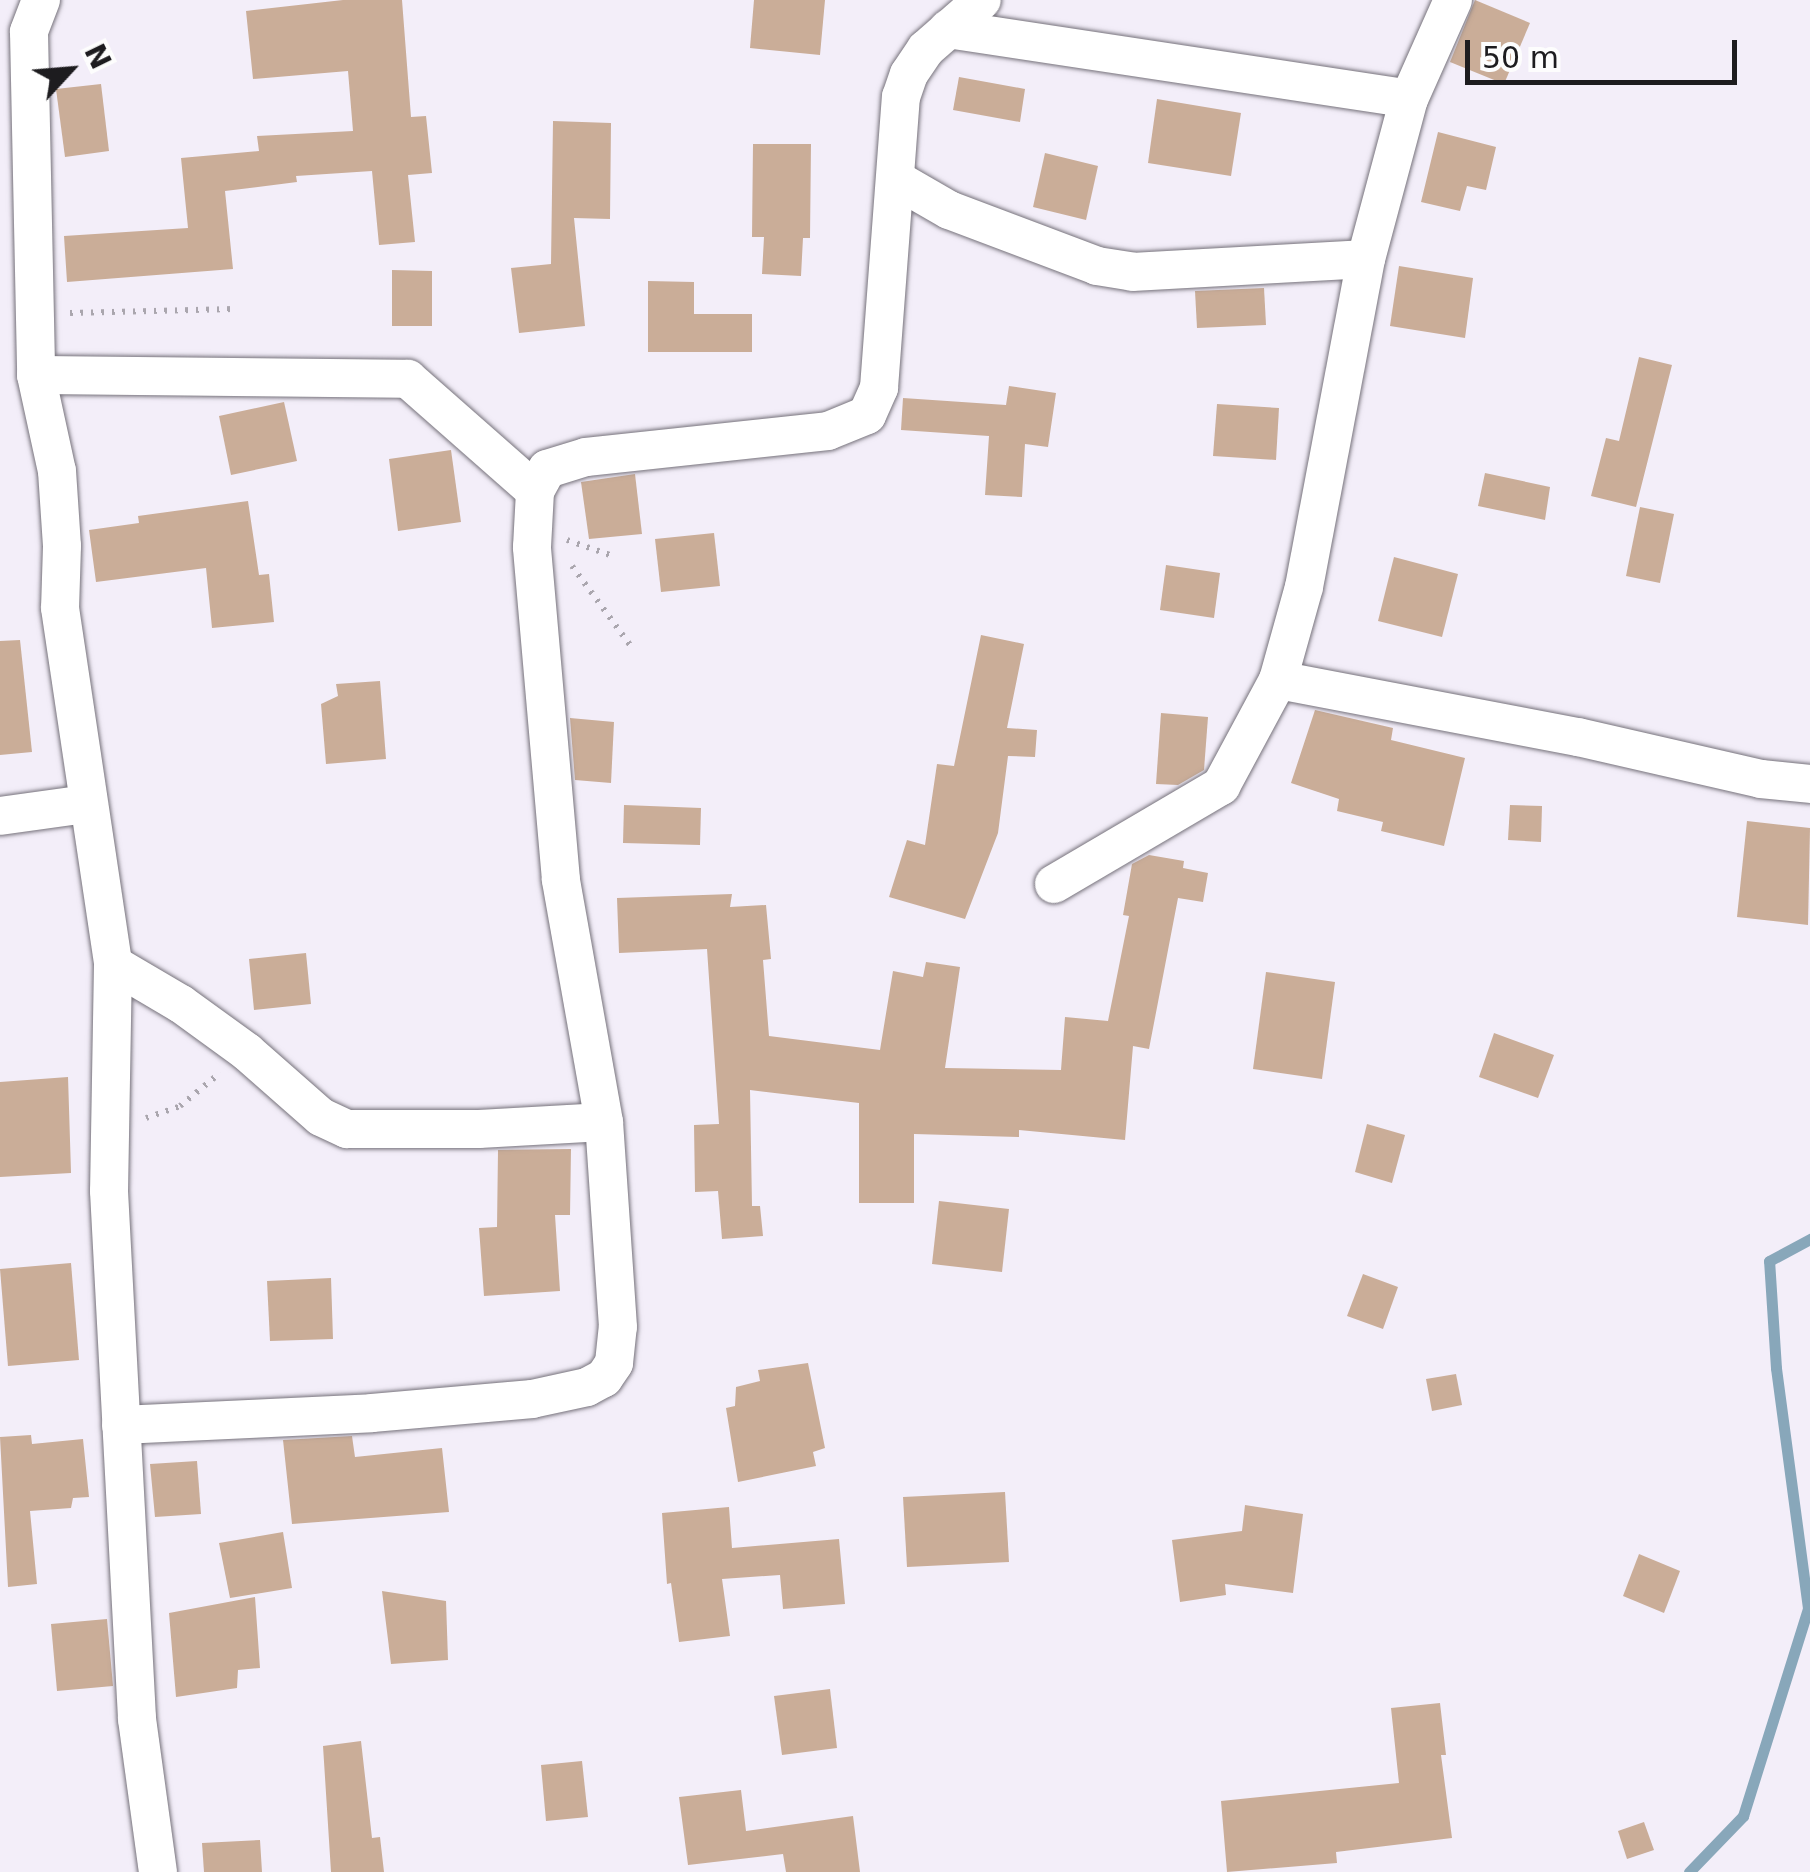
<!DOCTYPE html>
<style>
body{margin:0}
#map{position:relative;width:1810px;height:1872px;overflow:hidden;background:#f3eef9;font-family:"DejaVu Sans",sans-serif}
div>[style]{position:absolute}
.stream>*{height:11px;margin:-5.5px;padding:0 5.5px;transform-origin:5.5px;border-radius:5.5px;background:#88a7ba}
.building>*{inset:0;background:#caad98}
.path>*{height:6px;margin-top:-3px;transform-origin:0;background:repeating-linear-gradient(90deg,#aaa6ae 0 2.5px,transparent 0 10.5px)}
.roads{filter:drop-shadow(0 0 2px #76727b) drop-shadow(0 0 2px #76727b)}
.minor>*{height:38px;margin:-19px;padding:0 19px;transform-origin:19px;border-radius:19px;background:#fff}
span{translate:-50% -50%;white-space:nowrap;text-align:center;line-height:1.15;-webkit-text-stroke:10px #fdfdfd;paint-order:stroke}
.north{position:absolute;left:20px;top:20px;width:100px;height:100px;-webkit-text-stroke:8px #fdfdfd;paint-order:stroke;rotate:64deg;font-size:28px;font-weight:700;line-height:40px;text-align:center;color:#1d1c1f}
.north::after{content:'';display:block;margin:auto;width:35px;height:45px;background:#1d1c1f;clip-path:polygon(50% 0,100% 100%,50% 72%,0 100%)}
.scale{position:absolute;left:1465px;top:40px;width:272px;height:45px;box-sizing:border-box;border:5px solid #1d1c1f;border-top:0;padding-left:12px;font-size:30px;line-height:35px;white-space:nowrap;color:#1d1c1f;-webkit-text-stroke:8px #fdfdfd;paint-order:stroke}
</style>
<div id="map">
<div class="stream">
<div style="left:1689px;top:1872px;width:78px;rotate:-46deg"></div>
<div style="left:1743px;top:1816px;width:218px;rotate:-72.6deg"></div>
<div style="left:1808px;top:1608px;width:242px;rotate:-97.6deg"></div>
<div style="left:1776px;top:1368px;width:107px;rotate:-93.7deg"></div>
<div style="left:1769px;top:1261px;width:47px;rotate:-28.2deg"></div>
</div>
<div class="building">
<div style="clip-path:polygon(343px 0,402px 0,411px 117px,426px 116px,432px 173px,408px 175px,415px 242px,379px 245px,372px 171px,296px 176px,297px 182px,225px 191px,233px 269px,67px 282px,64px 236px,188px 228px,181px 158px,259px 151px,257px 136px,353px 131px,348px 71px,253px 79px,246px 11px)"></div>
<div style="clip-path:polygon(754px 0,825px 0,820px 55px,750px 48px)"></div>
<div style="clip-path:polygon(1475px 0,1530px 23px,1504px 84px,1450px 62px)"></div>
<div style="clip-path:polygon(959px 77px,1025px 89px,1020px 122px,953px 110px)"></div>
<div style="clip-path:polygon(101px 84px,109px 151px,65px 157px,56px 89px)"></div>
<div style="clip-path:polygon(1157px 99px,1241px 113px,1231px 176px,1148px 163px)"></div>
<div style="clip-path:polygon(553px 121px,611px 123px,610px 219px,574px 218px,585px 326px,519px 333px,511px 268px,551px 264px)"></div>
<div style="clip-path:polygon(1438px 132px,1496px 147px,1486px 190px,1467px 186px,1460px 211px,1421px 202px)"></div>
<div style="clip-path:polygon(753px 144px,811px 144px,810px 238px,803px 238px,801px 276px,762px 274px,764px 237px,752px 237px)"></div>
<div style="clip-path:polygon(1045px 153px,1098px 166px,1086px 220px,1033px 207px)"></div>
<div style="clip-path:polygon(1399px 266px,1473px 278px,1465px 338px,1390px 326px)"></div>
<div style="clip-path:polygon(392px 270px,432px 271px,432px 326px,392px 326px)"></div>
<div style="clip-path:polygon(648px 281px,694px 282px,694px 314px,752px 314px,752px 352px,648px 352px)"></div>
<div style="clip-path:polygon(1264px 288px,1266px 325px,1197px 328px,1195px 291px)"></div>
<div style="clip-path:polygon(1639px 357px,1672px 365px,1636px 507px,1591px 496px,1606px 438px,1619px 441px)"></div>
<div style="clip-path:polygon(1009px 386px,1056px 393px,1048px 447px,1025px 444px,1022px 497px,985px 495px,989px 436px,901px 430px,903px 398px,1006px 405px)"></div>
<div style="clip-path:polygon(284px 402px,297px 461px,231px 475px,219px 416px)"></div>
<div style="clip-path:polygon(1217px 404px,1279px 408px,1276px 460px,1213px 456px)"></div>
<div style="clip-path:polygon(451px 450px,461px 522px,398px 531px,389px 459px)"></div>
<div style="clip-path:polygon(1485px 473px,1550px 487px,1545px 520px,1478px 506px)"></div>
<div style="clip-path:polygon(635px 474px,642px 534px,589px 539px,581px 482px)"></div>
<div style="clip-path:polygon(248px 501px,259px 575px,269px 574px,274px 622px,212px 628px,206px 568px,96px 582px,89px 530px,139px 523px,138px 516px)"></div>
<div style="clip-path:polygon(1640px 507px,1674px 514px,1660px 583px,1626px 576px)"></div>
<div style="clip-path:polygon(714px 533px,720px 586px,661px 592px,655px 539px)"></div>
<div style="clip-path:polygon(1394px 557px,1458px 574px,1442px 637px,1378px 621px)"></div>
<div style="clip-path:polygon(1166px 565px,1220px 573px,1214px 618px,1160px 610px)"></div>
<div style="clip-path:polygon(981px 635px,1024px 644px,1007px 728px,1037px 730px,1035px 757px,1008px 756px,998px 833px,965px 919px,889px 897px,907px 840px,925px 845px,937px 764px,954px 766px)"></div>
<div style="clip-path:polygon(20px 640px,32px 752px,0 755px,0 641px)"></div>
<div style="clip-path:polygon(380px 681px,386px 759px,326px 764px,321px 704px,338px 696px,336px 684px)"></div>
<div style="clip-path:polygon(1315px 710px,1393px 728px,1391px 740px,1465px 758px,1444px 846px,1381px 831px,1383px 822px,1337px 811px,1339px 799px,1291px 783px)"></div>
<div style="clip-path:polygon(1161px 713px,1208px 717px,1204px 770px,1178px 785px,1156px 784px)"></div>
<div style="clip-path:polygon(570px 718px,614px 722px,611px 783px,575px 780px)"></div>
<div style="clip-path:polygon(624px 805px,701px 808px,700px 845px,623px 843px)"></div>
<div style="clip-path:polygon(1510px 805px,1542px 806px,1541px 842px,1508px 840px)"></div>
<div style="clip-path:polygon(1747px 821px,1810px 828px,1808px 925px,1737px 917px)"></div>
<div style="clip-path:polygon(1149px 855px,1184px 861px,1183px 868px,1208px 873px,1203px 902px,1178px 898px,1149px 1049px,1133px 1046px,1125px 1140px,1019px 1130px,1019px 1137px,914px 1134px,914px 1203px,859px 1203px,859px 1103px,750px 1090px,752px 1206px,760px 1206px,763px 1236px,722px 1239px,718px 1191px,695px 1192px,694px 1125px,719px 1124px,707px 949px,619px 953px,617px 898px,732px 894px,730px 907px,766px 905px,771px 959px,763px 960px,769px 1036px,880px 1050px,893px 971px,923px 977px,926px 962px,960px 967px,945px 1068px,1061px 1070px,1065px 1017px,1108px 1021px,1129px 916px,1123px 915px,1132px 864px)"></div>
<div style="clip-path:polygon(306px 953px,311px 1004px,254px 1010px,249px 959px)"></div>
<div style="clip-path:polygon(1266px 972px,1335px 982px,1322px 1079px,1253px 1069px)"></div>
<div style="clip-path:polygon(1494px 1033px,1554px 1055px,1538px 1098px,1479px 1077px)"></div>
<div style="clip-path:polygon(68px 1077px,71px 1173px,0 1177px,0 1082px)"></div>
<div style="clip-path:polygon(1367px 1124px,1405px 1135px,1392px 1183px,1355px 1172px)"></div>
<div style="clip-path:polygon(571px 1149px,570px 1215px,555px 1215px,560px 1291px,484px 1296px,479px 1228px,497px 1227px,498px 1150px)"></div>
<div style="clip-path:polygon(939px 1201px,1009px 1209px,1002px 1272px,932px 1264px)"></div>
<div style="clip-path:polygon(71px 1263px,79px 1360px,8px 1366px,0 1269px)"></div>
<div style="clip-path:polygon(1363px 1274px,1398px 1287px,1383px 1329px,1347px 1316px)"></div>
<div style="clip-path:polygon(331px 1278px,333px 1339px,270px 1341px,267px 1281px)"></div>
<div style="clip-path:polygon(808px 1363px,825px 1448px,813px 1452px,816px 1466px,738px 1482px,726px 1408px,735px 1406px,736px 1387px,760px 1381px,758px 1370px)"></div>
<div style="clip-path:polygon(1456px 1374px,1462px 1405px,1432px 1411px,1426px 1379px)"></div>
<div style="clip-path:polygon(31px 1435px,32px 1444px,83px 1439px,89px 1497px,73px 1498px,71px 1508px,30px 1511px,37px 1584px,8px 1587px,0 1437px)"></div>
<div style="clip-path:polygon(352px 1436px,355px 1457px,442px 1448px,449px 1512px,292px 1524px,283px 1440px)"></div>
<div style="clip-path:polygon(197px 1461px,201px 1514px,155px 1517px,150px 1464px)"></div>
<div style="clip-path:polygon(1005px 1492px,1009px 1562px,907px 1567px,903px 1497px)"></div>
<div style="clip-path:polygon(1245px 1505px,1303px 1514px,1293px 1593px,1225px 1584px,1226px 1595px,1180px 1602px,1172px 1540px,1242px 1531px)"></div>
<div style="clip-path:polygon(729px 1507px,732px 1548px,839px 1539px,845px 1604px,783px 1609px,780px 1575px,722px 1579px,730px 1636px,679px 1642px,671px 1583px,667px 1584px,662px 1513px)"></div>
<div style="clip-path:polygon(283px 1532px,292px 1588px,230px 1598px,219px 1543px)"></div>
<div style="clip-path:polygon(1639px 1554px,1680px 1571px,1664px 1613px,1623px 1596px)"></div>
<div style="clip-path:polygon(382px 1591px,446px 1601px,448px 1660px,391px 1664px)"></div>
<div style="clip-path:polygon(255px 1597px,260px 1668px,238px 1670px,237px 1688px,176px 1697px,169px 1613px)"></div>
<div style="clip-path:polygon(107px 1619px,113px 1686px,57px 1691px,51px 1624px)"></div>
<div style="clip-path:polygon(830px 1689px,837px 1748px,782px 1755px,774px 1696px)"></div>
<div style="clip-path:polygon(1440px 1703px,1446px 1755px,1441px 1755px,1452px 1838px,1336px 1852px,1337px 1863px,1227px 1872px,1221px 1801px,1399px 1783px,1391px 1708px)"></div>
<div style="clip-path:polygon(361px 1741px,372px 1838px,380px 1837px,384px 1872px,331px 1872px,323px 1746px)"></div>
<div style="clip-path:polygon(582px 1761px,588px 1817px,546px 1821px,541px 1765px)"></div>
<div style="clip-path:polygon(741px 1790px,746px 1831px,853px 1816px,860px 1872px,786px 1872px,783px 1854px,688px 1865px,679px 1797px)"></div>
<div style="clip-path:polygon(1644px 1822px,1654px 1850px,1627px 1859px,1618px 1831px)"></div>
<div style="clip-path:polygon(260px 1840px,262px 1872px,204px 1872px,202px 1843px)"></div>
</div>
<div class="path">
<div style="left:70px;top:313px;width:164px;rotate:-1.4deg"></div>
<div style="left:567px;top:540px;width:49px;rotate:19.2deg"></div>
<div style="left:572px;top:566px;width:103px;rotate:53.7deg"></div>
<div style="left:146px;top:1118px;width:36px;rotate:-19deg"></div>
<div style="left:180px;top:1106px;width:52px;rotate:-39.5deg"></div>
</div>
<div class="roads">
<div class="minor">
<div style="left:41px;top:0;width:34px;rotate:111deg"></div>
<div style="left:29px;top:32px;width:343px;rotate:88.8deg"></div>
<div style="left:36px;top:375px;width:98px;rotate:77.7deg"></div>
<div style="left:57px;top:471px;width:75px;rotate:86.2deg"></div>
<div style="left:62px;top:546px;width:62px;rotate:91.8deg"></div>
<div style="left:60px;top:608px;width:360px;rotate:81.5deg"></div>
<div style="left:113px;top:964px;width:227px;rotate:91deg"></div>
<div style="left:109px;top:1191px;width:529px;rotate:86.96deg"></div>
<div style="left:137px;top:1719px;width:154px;rotate:82.2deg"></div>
<div style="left:948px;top:29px;width:466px;rotate:8.6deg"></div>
<div style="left:897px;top:180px;width:60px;rotate:30deg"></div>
<div style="left:949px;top:210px;width:158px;rotate:20.7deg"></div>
<div style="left:1097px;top:266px;width:36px;rotate:9deg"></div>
<div style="left:1133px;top:272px;width:233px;rotate:-3.2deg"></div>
<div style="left:36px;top:375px;width:372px;rotate:0.6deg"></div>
<div style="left:408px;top:379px;width:169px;rotate:41.4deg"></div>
<div style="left:1278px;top:680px;width:305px;rotate:10.8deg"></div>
<div style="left:1578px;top:737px;width:188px;rotate:12.9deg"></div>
<div style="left:1761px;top:779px;width:49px;rotate:5.8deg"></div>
<div style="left:0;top:816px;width:88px;rotate:-7.9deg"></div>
<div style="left:1054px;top:884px;width:194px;rotate:-30.4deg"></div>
<div style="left:1221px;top:786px;width:120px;rotate:-61.7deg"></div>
<div style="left:1278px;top:680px;width:97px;rotate:-74.4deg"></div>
<div style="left:1304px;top:587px;width:334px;rotate:-79.3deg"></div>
<div style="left:1366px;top:259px;width:166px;rotate:-75deg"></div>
<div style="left:1409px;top:99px;width:108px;rotate:-66deg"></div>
<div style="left:113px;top:964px;width:79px;rotate:30.5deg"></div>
<div style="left:181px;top:1004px;width:82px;rotate:36deg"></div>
<div style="left:247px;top:1052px;width:98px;rotate:41.3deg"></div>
<div style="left:321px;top:1117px;width:29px;rotate:25deg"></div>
<div style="left:347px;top:1129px;width:132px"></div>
<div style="left:479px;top:1129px;width:125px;rotate:-3.2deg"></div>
<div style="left:121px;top:1425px;width:251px;rotate:-2.7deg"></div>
<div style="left:372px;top:1413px;width:161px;rotate:-5deg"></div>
<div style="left:532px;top:1399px;width:56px;rotate:-12.3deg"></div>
<div style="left:587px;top:1387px;width:19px;rotate:-28deg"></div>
<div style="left:604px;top:1378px;width:18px;rotate:-56deg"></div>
<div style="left:614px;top:1363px;width:36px;rotate:-84deg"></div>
<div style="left:618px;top:1327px;width:205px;rotate:-93.9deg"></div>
<div style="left:604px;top:1122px;width:246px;rotate:-100.1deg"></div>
<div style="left:561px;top:880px;width:334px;rotate:-95deg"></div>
<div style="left:532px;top:547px;width:56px;rotate:-86.9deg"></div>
<div style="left:535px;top:491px;width:25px;rotate:-61deg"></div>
<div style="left:547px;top:469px;width:41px;rotate:-17.1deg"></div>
<div style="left:586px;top:457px;width:243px;rotate:-6.1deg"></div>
<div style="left:828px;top:431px;width:42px;rotate:-22.3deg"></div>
<div style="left:867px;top:415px;width:30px;rotate:-66deg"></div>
<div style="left:879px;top:388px;width:292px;rotate:-85.7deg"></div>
<div style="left:901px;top:97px;width:24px;rotate:-71deg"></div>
<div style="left:909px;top:74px;width:30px;rotate:-56deg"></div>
<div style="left:926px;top:49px;width:74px;rotate:-41.2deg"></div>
</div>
</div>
<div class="north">N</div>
<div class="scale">50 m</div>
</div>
